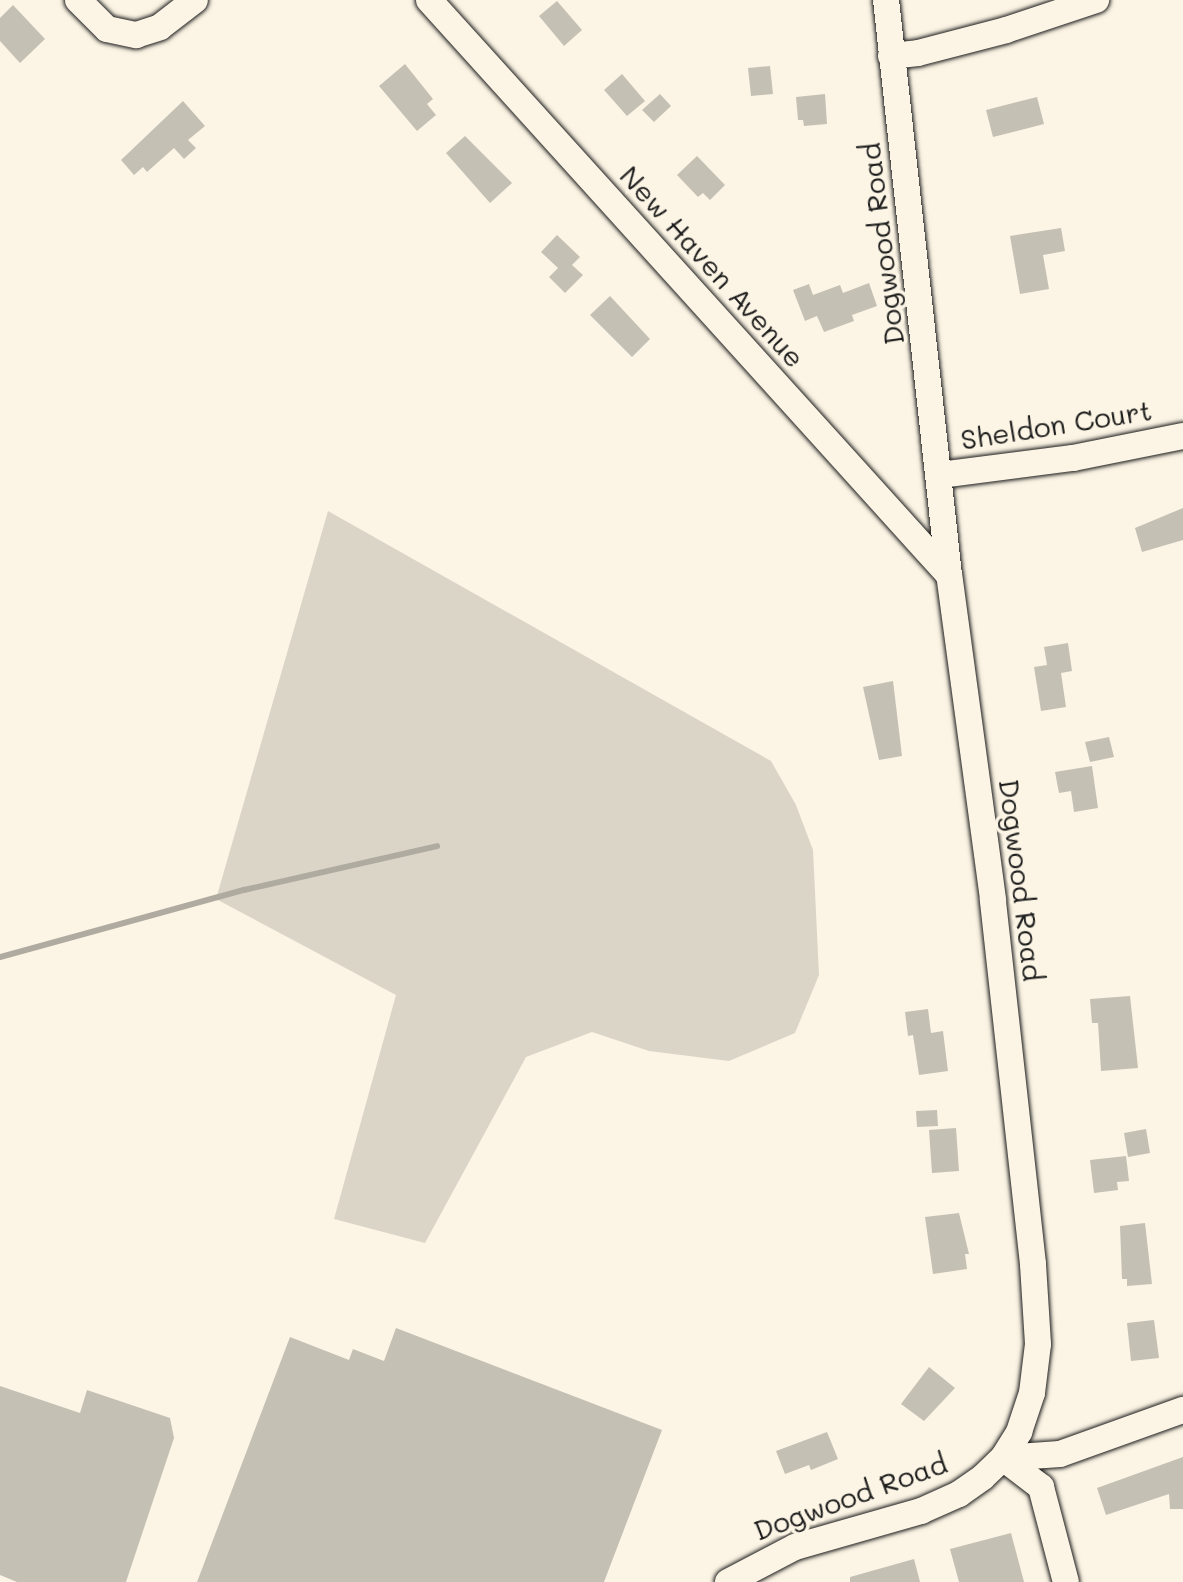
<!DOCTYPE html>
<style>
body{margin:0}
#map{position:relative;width:1183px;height:1582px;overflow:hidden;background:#fcf5e5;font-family:Mali,sans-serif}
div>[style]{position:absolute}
.green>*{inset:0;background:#dbd5c8}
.stream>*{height:6px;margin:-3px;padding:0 3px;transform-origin:3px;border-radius:3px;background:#b0aba1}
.building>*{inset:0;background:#c4c0b3}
.roads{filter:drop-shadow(0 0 2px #1c1c1c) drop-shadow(0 0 2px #1c1c1c)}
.minor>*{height:26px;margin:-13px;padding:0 13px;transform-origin:13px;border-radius:13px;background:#fcf5e5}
span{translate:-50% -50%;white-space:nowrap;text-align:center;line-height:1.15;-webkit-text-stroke:7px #fcf5e5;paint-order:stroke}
.street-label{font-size:28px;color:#1c1c1c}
</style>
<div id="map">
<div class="green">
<div style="clip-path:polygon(328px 511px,771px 761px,796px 805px,813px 850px,819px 975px,795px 1033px,729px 1061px,649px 1051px,592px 1032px,526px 1057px,425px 1243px,334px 1219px,396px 995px,216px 899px)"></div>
</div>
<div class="stream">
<div style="left:0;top:957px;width:253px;rotate:-15.4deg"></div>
<div style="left:244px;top:890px;width:198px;rotate:-12.8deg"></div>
</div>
<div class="building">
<div style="clip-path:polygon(557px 1px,582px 30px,564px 46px,539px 16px)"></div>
<div style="clip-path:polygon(13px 5px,45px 39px,20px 63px,0 41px,0 18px)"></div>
<div style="clip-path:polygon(405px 64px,433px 99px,427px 104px,436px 115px,417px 131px,379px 86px)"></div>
<div style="clip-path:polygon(770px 66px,773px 94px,751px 96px,748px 68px)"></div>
<div style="clip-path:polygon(622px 74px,645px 101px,627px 116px,604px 90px)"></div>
<div style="clip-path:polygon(660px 94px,671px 106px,654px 122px,642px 110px)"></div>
<div style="clip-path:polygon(825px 94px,827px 124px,804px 126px,803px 120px,798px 120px,796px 97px)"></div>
<div style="clip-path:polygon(1037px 97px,1044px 124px,993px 137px,986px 110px)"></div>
<div style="clip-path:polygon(183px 101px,205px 126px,188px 140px,196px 148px,184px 159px,174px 148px,147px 172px,143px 167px,134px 175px,121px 160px)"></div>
<div style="clip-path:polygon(465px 136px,512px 183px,490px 203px,446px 153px)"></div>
<div style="clip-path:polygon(697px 156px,725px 185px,710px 200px,703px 193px,698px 197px,677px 175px)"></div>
<div style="clip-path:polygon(1061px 228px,1065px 251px,1043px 255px,1049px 289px,1020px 294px,1010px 236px)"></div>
<div style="clip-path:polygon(557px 235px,580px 257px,572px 265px,583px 275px,565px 293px,549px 277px,558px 268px,541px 252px)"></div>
<div style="clip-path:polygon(869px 283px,877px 306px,852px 315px,854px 321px,824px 332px,817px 316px,805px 321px,793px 290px,809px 284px,813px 295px,840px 285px,843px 293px)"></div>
<div style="clip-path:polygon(610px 296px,650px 339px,632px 357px,590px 315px)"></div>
<div style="clip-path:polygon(1183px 508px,1183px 540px,1142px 552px,1135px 528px)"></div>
<div style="clip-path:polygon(1068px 643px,1072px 671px,1061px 673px,1066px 707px,1041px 711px,1034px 667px,1047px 665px,1044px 647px)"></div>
<div style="clip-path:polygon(893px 681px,902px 756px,879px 760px,863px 687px)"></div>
<div style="clip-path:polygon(1109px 737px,1114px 757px,1090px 762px,1085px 742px)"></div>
<div style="clip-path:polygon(1092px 766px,1098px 808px,1074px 812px,1071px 791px,1059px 793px,1055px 772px)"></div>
<div style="clip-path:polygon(1130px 996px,1138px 1068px,1101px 1071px,1098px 1023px,1092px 1023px,1090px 999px)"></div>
<div style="clip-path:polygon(928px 1009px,931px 1033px,943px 1031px,948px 1071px,919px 1075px,913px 1035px,908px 1036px,905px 1012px)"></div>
<div style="clip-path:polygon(937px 1110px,938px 1126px,917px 1127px,916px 1111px)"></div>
<div style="clip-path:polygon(956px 1128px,959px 1171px,932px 1173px,929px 1130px)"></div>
<div style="clip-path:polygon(1146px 1129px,1150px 1153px,1128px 1157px,1124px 1133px)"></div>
<div style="clip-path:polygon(1126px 1156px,1129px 1181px,1117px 1182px,1118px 1190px,1094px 1193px,1090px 1160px)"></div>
<div style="clip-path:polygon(959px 1213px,969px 1254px,965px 1254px,967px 1269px,933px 1274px,925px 1217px)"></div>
<div style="clip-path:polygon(1145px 1223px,1152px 1284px,1127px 1286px,1127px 1279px,1122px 1279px,1120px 1226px)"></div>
<div style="clip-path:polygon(1154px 1320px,1159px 1358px,1131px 1361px,1127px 1323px)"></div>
<div style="clip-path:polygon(396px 1328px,662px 1430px,604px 1582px,197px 1582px,290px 1337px,349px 1360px,353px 1349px,384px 1361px)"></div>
<div style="clip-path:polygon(929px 1367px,955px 1388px,924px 1421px,901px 1404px)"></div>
<div style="clip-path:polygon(0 1386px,80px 1413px,87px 1390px,170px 1418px,174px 1438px,126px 1582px,17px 1582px,0 1575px)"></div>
<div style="clip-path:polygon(827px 1432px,838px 1459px,811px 1470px,809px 1465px,785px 1474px,776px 1451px)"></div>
<div style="clip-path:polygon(1183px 1457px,1183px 1509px,1170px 1509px,1169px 1494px,1106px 1515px,1097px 1488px)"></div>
<div style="clip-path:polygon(1011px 1533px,1024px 1582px,959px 1582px,950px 1549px)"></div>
<div style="clip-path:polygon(914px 1559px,920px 1582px,850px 1582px,850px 1577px)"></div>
</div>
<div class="roads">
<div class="minor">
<div style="left:78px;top:0;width:41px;rotate:45deg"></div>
<div style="left:107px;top:29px;width:30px;rotate:12deg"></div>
<div style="left:136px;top:35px;width:25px;rotate:-18deg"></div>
<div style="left:160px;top:27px;width:44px;rotate:-37.6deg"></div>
<div style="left:429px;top:0;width:775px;rotate:47.88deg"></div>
<div style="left:891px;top:56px;width:27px;rotate:-6deg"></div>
<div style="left:918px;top:53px;width:91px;rotate:-14.6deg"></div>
<div style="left:1006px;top:30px;width:95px;rotate:-18.4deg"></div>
<div style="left:940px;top:475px;width:134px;rotate:-7.3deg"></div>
<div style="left:1073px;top:458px;width:112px;rotate:-11.3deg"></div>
<div style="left:1003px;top:1458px;width:57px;rotate:-4deg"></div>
<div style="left:1060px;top:1454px;width:131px;rotate:-19.7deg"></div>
<div style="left:1003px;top:1458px;width:48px;rotate:37.3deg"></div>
<div style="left:1041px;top:1487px;width:98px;rotate:75.3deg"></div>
<div style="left:728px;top:1582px;width:76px;rotate:-27.6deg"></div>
<div style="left:795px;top:1547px;width:131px;rotate:-15.9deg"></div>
<div style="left:921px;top:1511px;width:42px;rotate:-24.1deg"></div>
<div style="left:959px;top:1494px;width:29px;rotate:-35deg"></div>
<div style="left:983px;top:1477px;width:28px;rotate:-44deg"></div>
<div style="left:1003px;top:1458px;width:31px;rotate:-58deg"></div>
<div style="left:1019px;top:1432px;width:41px;rotate:-71.6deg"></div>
<div style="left:1032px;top:1393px;width:49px;rotate:-83deg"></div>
<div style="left:1038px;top:1344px;width:80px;rotate:-93.6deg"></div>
<div style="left:1033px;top:1264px;width:367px;rotate:-96.3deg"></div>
<div style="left:993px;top:899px;width:327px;rotate:-97.7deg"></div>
<div style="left:949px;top:575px;width:578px;rotate:-96.25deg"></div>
</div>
</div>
<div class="street-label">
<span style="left:881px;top:244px;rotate:-97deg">Dogwood Road</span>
<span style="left:713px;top:266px;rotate:48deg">New Haven Avenue</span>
<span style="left:1056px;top:424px;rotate:-9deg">Sheldon Court</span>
<span style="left:1022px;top:880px;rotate:83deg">Dogwood Road</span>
<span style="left:850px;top:1496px;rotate:-20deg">Dogwood Road</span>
</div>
</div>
